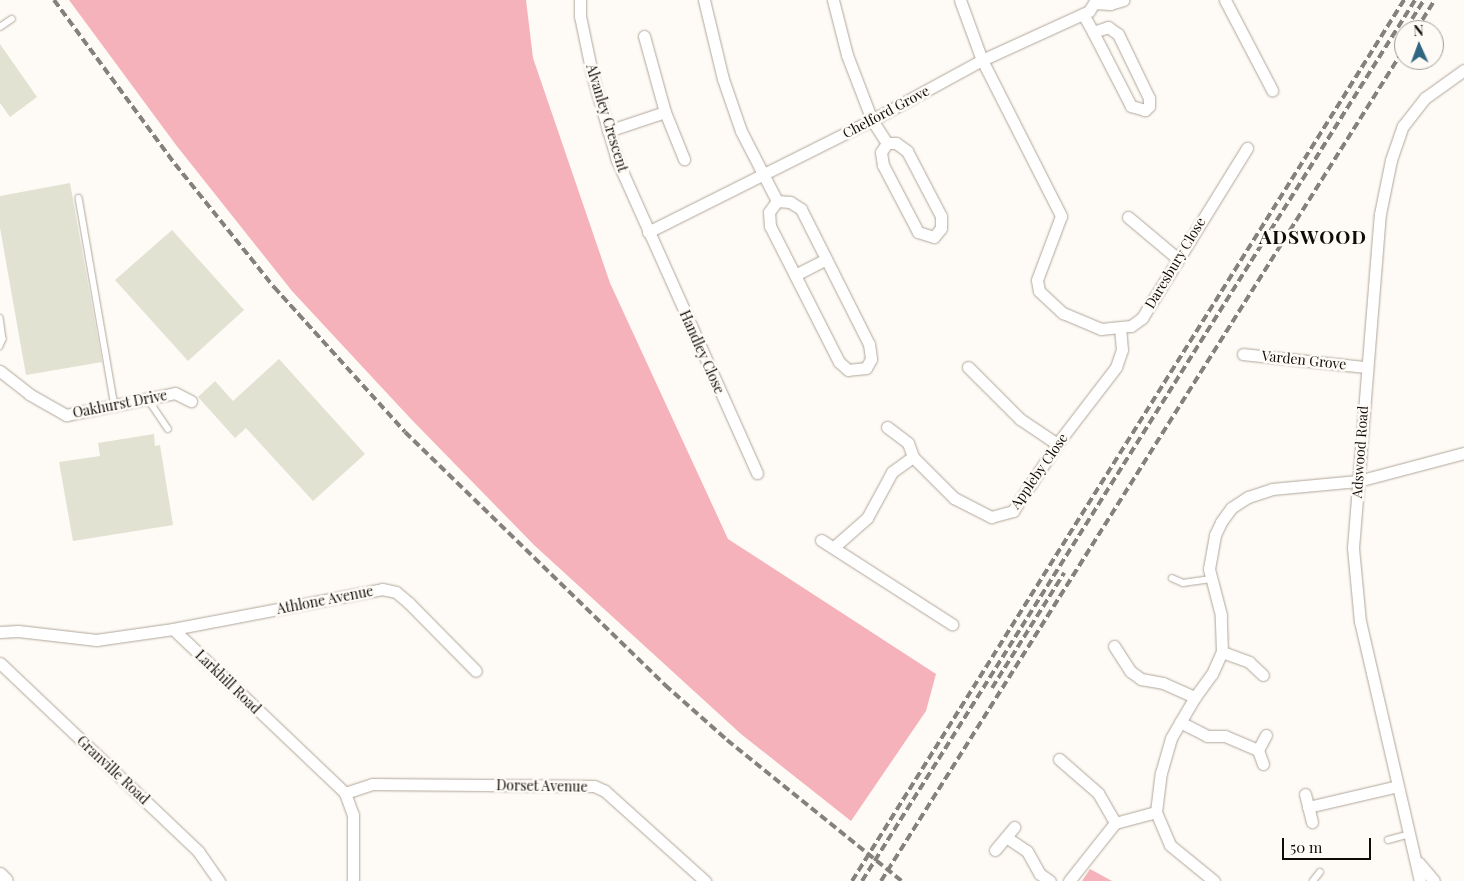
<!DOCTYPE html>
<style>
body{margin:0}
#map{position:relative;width:1464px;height:881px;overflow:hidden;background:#fefaf5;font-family:"Playfair Display",serif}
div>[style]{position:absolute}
.green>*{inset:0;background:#f5b2ba}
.building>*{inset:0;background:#e2e2d3}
.roads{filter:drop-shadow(0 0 1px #b0a79b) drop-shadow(0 0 1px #b0a79b)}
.service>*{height:5.5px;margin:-2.75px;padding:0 2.75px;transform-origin:2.75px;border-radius:2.75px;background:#fff}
.minor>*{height:11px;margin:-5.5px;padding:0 5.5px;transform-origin:5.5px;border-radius:5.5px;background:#fff}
.tertiary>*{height:14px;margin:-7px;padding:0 7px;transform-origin:7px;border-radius:7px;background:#fff}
.rail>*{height:4px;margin-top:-2px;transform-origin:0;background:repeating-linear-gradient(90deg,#84817c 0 8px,transparent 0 12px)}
span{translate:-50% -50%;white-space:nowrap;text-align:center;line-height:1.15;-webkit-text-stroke:5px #fefaf5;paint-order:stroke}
.street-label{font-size:14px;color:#0f0c08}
.district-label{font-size:19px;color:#0f0c08;font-weight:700;letter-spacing:1px}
.north{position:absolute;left:1394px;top:20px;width:50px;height:50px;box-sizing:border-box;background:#fefaf5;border:1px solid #9e9b96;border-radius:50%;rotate:358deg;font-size:14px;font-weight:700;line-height:20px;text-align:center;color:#0f0c08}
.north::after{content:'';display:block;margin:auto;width:18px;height:22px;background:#316682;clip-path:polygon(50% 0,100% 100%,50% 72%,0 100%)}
.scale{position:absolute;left:1282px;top:838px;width:89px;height:22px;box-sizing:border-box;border:2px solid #0f0c08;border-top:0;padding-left:6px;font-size:15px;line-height:18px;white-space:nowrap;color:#0f0c08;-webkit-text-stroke:4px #fefaf5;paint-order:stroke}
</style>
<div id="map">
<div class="green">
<div style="clip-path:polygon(69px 0,526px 0,533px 58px,610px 283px,728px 539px,936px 674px,926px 711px,851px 821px,741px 734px,534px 545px,411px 419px,292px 291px,176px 145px)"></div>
<div style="clip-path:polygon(1090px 869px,1112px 881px,1082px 881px)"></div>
</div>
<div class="building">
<div style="clip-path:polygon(0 44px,37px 97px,10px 117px,0 103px)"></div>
<div style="clip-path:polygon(70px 183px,102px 362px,26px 375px,0 228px,0 196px)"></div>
<div style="clip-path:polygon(172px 230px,244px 310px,188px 361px,115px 280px)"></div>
<div style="clip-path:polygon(279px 359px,365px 454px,313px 501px,246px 428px,235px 438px,198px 397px,215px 381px,233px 401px)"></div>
<div style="clip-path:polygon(154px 434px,155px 446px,160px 445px,173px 525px,73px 541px,59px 462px,100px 456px,98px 443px)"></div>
</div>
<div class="roads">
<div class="service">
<div style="left:0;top:27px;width:14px;rotate:-34deg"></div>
<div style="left:79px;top:198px;width:211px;rotate:80.2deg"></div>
<div style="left:0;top:318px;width:21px;rotate:82deg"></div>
<div style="left:3px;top:339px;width:8px;rotate:113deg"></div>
<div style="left:148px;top:399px;width:36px;rotate:56deg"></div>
<div style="left:1172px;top:578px;width:12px;rotate:24deg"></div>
<div style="left:1183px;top:583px;width:28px;rotate:-8deg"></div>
<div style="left:1388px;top:840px;width:23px;rotate:-15deg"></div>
<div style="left:1313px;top:881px;width:11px;rotate:-52deg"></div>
</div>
<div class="minor">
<div style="left:580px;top:0;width:16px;rotate:90deg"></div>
<div style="left:580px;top:16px;width:63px;rotate:78.2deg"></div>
<div style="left:593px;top:78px;width:85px;rotate:73.7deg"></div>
<div style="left:617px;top:160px;width:343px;rotate:65.9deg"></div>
<div style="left:704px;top:0;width:81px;rotate:76.5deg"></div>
<div style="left:723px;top:79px;width:55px;rotate:70.9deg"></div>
<div style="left:741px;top:131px;width:79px;rotate:62.8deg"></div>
<div style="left:833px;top:0;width:57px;rotate:75.7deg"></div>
<div style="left:847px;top:55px;width:70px;rotate:69deg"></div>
<div style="left:872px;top:120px;width:27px;rotate:57deg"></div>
<div style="left:887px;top:143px;width:9px"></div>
<div style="left:896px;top:143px;width:14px;rotate:36deg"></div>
<div style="left:907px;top:151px;width:73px;rotate:62.4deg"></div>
<div style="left:941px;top:216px;width:12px;rotate:90deg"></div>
<div style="left:941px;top:228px;width:11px;rotate:128deg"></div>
<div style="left:934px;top:237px;width:17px;rotate:-163deg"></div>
<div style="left:918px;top:232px;width:76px;rotate:-117.6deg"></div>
<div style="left:883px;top:165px;width:13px;rotate:-99deg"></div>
<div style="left:881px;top:152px;width:11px;rotate:-56deg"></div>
<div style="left:960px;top:0;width:64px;rotate:69.9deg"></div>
<div style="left:982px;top:60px;width:175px;rotate:63.1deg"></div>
<div style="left:1061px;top:216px;width:68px;rotate:110.6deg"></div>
<div style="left:1037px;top:280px;width:11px;rotate:80deg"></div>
<div style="left:1039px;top:291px;width:33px;rotate:43deg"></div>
<div style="left:1063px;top:313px;width:41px;rotate:22.8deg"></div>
<div style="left:1101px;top:329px;width:30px;rotate:-6deg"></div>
<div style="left:1131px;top:326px;width:14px;rotate:-36deg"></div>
<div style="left:1142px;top:318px;width:200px;rotate:-58.3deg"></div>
<div style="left:1225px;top:0;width:102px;rotate:62.4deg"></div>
<div style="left:1094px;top:3px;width:16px;rotate:4deg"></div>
<div style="left:1110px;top:4px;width:14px;rotate:-17deg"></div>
<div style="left:1083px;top:14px;width:21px;rotate:61deg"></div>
<div style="left:1093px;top:32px;width:16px;rotate:-18deg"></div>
<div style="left:1108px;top:27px;width:12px;rotate:35deg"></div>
<div style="left:1118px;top:34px;width:71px;rotate:64.2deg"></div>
<div style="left:1149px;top:98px;width:8px;rotate:90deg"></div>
<div style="left:1149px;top:106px;width:6px;rotate:135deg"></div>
<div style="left:1145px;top:110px;width:15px;rotate:-164deg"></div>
<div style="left:1131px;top:106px;width:83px;rotate:-117.2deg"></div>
<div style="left:644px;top:36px;width:79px;rotate:74.6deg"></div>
<div style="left:665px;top:112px;width:51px;rotate:68deg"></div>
<div style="left:608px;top:131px;width:60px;rotate:-18.4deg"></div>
<div style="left:777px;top:201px;width:13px;rotate:4deg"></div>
<div style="left:790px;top:202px;width:13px;rotate:32deg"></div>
<div style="left:801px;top:209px;width:151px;rotate:63.3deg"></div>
<div style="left:869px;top:344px;width:15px;rotate:82deg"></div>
<div style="left:871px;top:359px;width:10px;rotate:119deg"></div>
<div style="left:866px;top:368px;width:18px;rotate:174deg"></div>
<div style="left:848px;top:370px;width:12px;rotate:-138deg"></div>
<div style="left:839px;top:362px;width:153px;rotate:-116.9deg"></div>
<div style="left:770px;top:226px;width:14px;rotate:-94deg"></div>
<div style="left:769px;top:212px;width:14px;rotate:-54deg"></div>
<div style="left:1128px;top:217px;width:65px;rotate:40deg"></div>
<div style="left:648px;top:232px;width:250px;rotate:-26.6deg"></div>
<div style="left:872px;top:120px;width:125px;rotate:-28.6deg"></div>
<div style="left:982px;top:60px;width:118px;rotate:-24.6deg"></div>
<div style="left:1089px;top:11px;width:9px;rotate:-58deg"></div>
<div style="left:795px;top:275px;width:35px;rotate:-27deg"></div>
<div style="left:1243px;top:354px;width:123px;rotate:6.1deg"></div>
<div style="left:968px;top:367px;width:74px;rotate:45deg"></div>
<div style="left:1020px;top:419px;width:45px;rotate:34deg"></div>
<div style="left:0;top:371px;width:37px;rotate:38deg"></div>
<div style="left:29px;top:394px;width:43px;rotate:29.6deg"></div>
<div style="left:66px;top:415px;width:111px;rotate:-11.4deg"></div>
<div style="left:175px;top:393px;width:18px;rotate:27deg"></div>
<div style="left:887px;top:427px;width:26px;rotate:37deg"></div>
<div style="left:908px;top:443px;width:15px;rotate:70deg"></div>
<div style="left:821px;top:540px;width:156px;rotate:32.7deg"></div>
<div style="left:834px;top:547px;width:44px;rotate:-41.3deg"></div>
<div style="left:867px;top:518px;width:52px;rotate:-61.5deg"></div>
<div style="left:892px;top:472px;width:26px;rotate:-36deg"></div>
<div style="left:913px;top:457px;width:58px;rotate:45deg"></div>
<div style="left:954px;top:498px;width:42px;rotate:27.2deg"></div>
<div style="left:991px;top:517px;width:23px;rotate:-15deg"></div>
<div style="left:1013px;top:511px;width:80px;rotate:-56.7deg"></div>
<div style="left:1057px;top:444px;width:97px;rotate:-52.5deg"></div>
<div style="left:1116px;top:367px;width:18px;rotate:-71deg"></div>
<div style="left:1122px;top:350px;width:22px;rotate:-95deg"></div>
<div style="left:173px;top:629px;width:213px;rotate:-10.8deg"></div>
<div style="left:382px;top:589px;width:14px;rotate:12deg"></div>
<div style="left:396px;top:592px;width:17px;rotate:40deg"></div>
<div style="left:409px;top:603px;width:95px;rotate:45.4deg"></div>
<div style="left:0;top:632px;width:18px;rotate:-3deg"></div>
<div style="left:18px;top:631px;width:79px;rotate:6.6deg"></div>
<div style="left:96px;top:640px;width:78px;rotate:-8.1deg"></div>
<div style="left:173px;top:629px;width:238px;rotate:43.6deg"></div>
<div style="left:345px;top:793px;width:23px;rotate:70deg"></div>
<div style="left:353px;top:815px;width:66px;rotate:90deg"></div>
<div style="left:1114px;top:646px;width:30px;rotate:57deg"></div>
<div style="left:1130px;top:671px;width:14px;rotate:36deg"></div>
<div style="left:1141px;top:679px;width:22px;rotate:10deg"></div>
<div style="left:1163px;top:683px;width:35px;rotate:24deg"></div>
<div style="left:1222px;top:652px;width:29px;rotate:20deg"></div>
<div style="left:1249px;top:662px;width:19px;rotate:43deg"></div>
<div style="left:0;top:663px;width:273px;rotate:43.5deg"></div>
<div style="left:198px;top:851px;width:37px;rotate:55deg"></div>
<div style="left:1180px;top:722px;width:30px;rotate:27deg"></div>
<div style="left:1207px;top:736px;width:18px"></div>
<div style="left:1225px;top:736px;width:36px;rotate:23deg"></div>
<div style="left:1059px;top:759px;width:52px;rotate:41.1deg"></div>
<div style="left:1098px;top:793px;width:34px;rotate:60deg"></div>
<div style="left:1263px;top:764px;width:15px;rotate:-110deg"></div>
<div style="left:1258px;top:750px;width:17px;rotate:-62deg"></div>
<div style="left:345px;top:793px;width:28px;rotate:-18deg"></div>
<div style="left:372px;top:784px;width:222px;rotate:0.5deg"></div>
<div style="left:594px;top:786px;width:12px;rotate:24deg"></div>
<div style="left:605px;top:791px;width:135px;rotate:42deg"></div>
<div style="left:1305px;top:794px;width:29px;rotate:76deg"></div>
<div style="left:1308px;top:807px;width:92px;rotate:-13.1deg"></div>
<div style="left:1006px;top:837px;width:25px;rotate:34deg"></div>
<div style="left:1027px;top:851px;width:26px;rotate:61deg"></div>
<div style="left:1040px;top:874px;width:12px;rotate:35deg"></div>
<div style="left:995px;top:850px;width:30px;rotate:-50deg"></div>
<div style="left:1419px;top:863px;width:23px;rotate:50deg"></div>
<div style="left:1069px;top:881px;width:74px;rotate:-51.6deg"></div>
<div style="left:1115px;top:823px;width:42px;rotate:-15deg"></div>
<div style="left:1214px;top:881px;width:57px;rotate:-140.7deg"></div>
<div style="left:1170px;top:845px;width:36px;rotate:-113deg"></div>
<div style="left:1156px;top:812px;width:39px;rotate:-83deg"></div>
<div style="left:1161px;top:773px;width:36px;rotate:-74deg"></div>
<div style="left:1171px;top:738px;width:48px;rotate:-59.7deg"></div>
<div style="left:1195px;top:697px;width:29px;rotate:-54deg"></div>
<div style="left:1212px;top:674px;width:24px;rotate:-66deg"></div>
<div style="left:1222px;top:652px;width:37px;rotate:-92deg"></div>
<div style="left:1221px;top:615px;width:48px;rotate:-104.6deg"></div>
<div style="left:1209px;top:569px;width:35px;rotate:-80deg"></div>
<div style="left:1215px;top:535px;width:14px;rotate:-65deg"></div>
<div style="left:1221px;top:522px;width:17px;rotate:-54deg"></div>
<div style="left:1231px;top:508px;width:20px;rotate:-33deg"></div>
<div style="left:1248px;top:497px;width:25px;rotate:-18deg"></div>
<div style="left:1272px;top:489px;width:86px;rotate:-5.3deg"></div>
<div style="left:1358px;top:481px;width:110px;rotate:-14.8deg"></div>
<div style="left:1420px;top:881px;width:266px;rotate:-103deg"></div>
<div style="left:1360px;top:622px;width:74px;rotate:-95.4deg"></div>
<div style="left:1353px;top:548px;width:335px;rotate:-85.4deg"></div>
<div style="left:1380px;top:214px;width:55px;rotate:-78.5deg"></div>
<div style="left:1391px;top:160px;width:36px;rotate:-71deg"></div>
<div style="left:1403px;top:126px;width:36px;rotate:-52deg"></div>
<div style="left:1425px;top:98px;width:48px;rotate:-35.7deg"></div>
</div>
<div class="tertiary">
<div style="left:0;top:875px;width:8px;rotate:45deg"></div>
</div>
</div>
<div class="rail">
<div style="left:54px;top:0;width:204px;rotate:53.6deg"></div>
<div style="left:175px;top:164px;width:158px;rotate:51.2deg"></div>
<div style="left:274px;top:287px;width:195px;rotate:47.9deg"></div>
<div style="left:405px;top:432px;width:363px;rotate:44.2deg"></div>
<div style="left:665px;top:685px;width:83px;rotate:41.6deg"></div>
<div style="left:727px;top:740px;width:225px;rotate:38.9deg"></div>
<div style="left:1412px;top:19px;width:22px;rotate:-58deg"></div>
<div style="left:1416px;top:30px;width:36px;rotate:-58deg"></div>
<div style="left:992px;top:688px;width:136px;rotate:-57.9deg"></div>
<div style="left:852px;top:881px;width:1040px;rotate:-57.93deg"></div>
<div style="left:862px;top:881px;width:1040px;rotate:-57.88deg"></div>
<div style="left:881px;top:881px;width:983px;rotate:-57.85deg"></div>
</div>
<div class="street-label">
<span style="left:886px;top:112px;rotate:-28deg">Chelford Grove</span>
<span style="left:607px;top:118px;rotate:73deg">Alvanley Crescent</span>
<span style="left:1175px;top:263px;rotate:-59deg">Daresbury Close</span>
<span style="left:702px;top:352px;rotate:66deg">Handley Close</span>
<span style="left:1304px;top:360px;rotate:6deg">Varden Grove</span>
<span style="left:120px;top:404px;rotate:-11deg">Oakhurst Drive</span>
<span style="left:1360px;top:452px;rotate:-86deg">Adswood Road</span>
<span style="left:1039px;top:471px;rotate:-55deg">Appleby Close</span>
<span style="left:325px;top:600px;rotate:-11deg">Athlone Avenue</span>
<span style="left:228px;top:682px;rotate:44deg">Larkhill Road</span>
<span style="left:113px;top:770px;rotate:43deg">Granville Road</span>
<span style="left:542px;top:786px;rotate:1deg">Dorset Avenue</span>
</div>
<div class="district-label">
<span style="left:1313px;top:237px">ADSWOOD</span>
</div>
<div class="north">N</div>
<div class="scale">50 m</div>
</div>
